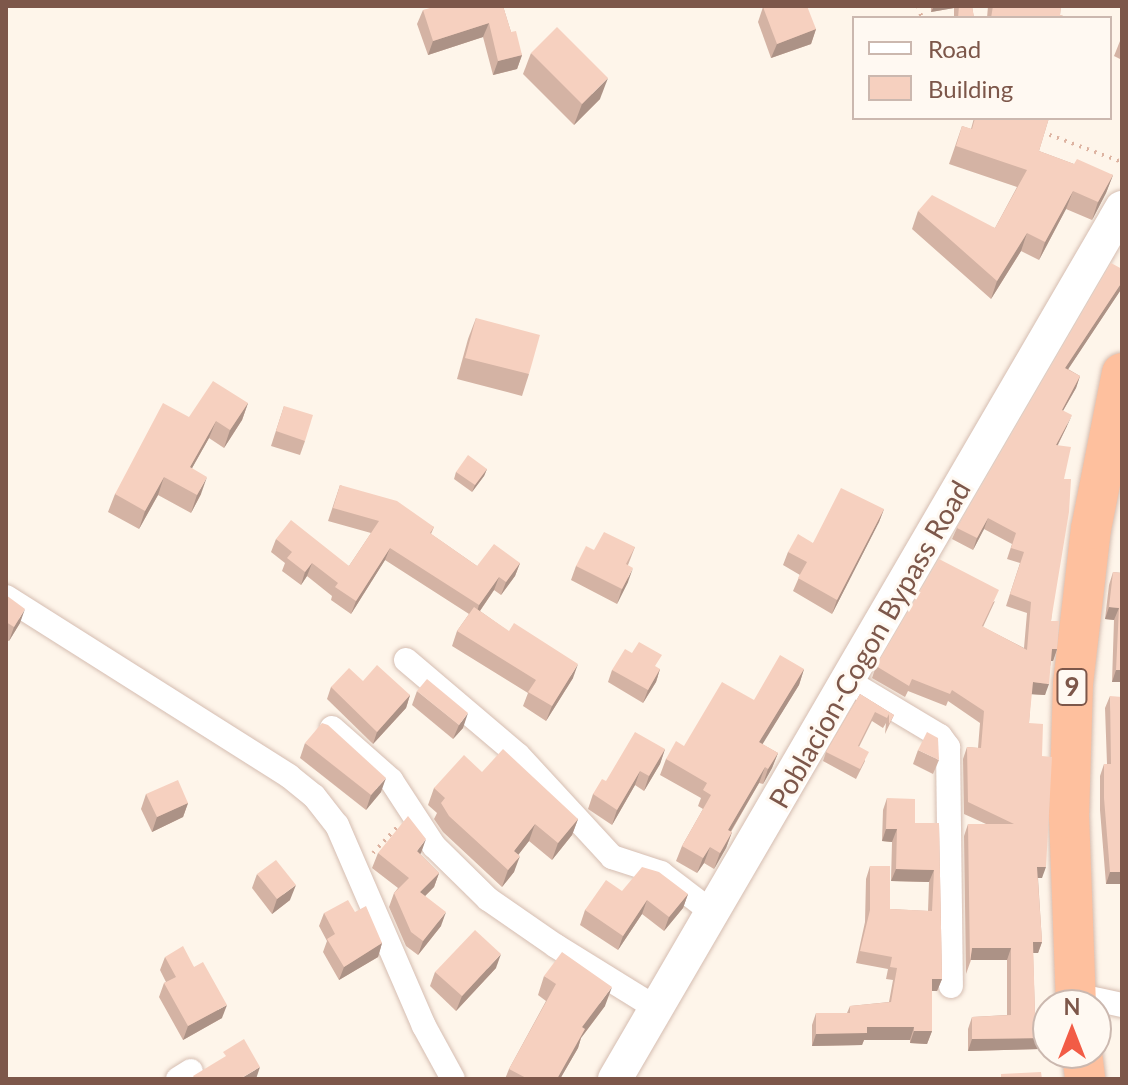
<!DOCTYPE html>
<style>
body{margin:0}
#map{position:relative;width:1128px;height:1085px;overflow:hidden;background:#fef5ea;font-family:Lato,sans-serif}
div>[style]{position:absolute}
.path>*{height:4px;margin-top:-2px;transform-origin:0;background:repeating-linear-gradient(90deg,#ddb3a1 0 2px,transparent 0 8px)}
.roads{filter:drop-shadow(0 0 2px #d5bdb1) drop-shadow(0 0 2px #d5bdb1)}
.minor>*{height:24px;margin:-12px;padding:0 12px;transform-origin:12px;border-radius:12px;background:#fff}
.secondary>*{height:34px;margin:-17px;padding:0 17px;transform-origin:17px;border-radius:17px;background:#fff}
.trunk>*{height:40px;margin:-20px;padding:0 20px;transform-origin:20px;border-radius:20px;background:#fec09e}
.wall>*{inset:0;background:#d4b3a4}
.shaded-wall>*{inset:0;background:#ac9286}
.building>*{inset:0;background:#f6d0bf}
span{translate:-50% -50%;white-space:nowrap;text-align:center;line-height:1.15;-webkit-text-stroke:6px #fff9f2;paint-order:stroke}
.shield-label span{padding:2px 6px;background:#fff9f2;border:2px solid;border-radius:6px;-webkit-text-stroke-width:0}
.shield-label{font-size:26px;color:#7d574a;font-weight:700}
.street-label{font-size:28px;color:#7d574a}
.frame{position:absolute;inset:0;border:8px solid #7d574a;pointer-events:none}
.legend{position:absolute;left:852px;top:16px;width:260px;height:104px;box-sizing:border-box;background:#fff9f2;border:2px solid #cbb8af;margin:0;padding:10px 14px;list-style:none;font-size:24px;color:#7d574a}
.legend li{display:flex;align-items:center;gap:16px;height:40px}
.legend b{width:40px;border:2px solid #cbb8af}
.north{position:absolute;left:1032px;top:989px;width:80px;height:80px;box-sizing:border-box;background:#fff9f2;border:2px solid #cbb8af;border-radius:50%;rotate:0deg;font-size:22px;font-weight:700;line-height:32px;text-align:center;color:#7d574a}
.north::after{content:'';display:block;margin:auto;width:28px;height:36px;background:#f25c46;clip-path:polygon(50% 0,100% 100%,50% 72%,0 100%)}
</style>
<div id="map">
<div class="path">
<div style="left:918px;top:6px;width:13px;rotate:72deg"></div>
<div style="left:1042px;top:132px;width:85px;rotate:20.6deg"></div>
<div style="left:373px;top:853px;width:35px;rotate:-47deg"></div>
</div>
<div class="roads">
<div class="minor">
<div style="left:6px;top:597px;width:335px;rotate:32.3deg"></div>
<div style="left:289px;top:776px;width:32px;rotate:39deg"></div>
<div style="left:314px;top:796px;width:37px;rotate:52deg"></div>
<div style="left:337px;top:825px;width:219px;rotate:66.6deg"></div>
<div style="left:424px;top:1026px;width:60px;rotate:61.3deg"></div>
<div style="left:406px;top:660px;width:147px;rotate:40.3deg"></div>
<div style="left:518px;top:755px;width:139px;rotate:47.3deg"></div>
<div style="left:612px;top:857px;width:52px;rotate:18.1deg"></div>
<div style="left:661px;top:873px;width:64px;rotate:37.4deg"></div>
<div style="left:848px;top:681px;width:107px;rotate:30.9deg"></div>
<div style="left:940px;top:736px;width:14px;rotate:54deg"></div>
<div style="left:948px;top:747px;width:239px;rotate:89.3deg"></div>
<div style="left:332px;top:728px;width:79px;rotate:41.4deg"></div>
<div style="left:391px;top:780px;width:79px;rotate:56.9deg"></div>
<div style="left:434px;top:846px;width:76px;rotate:44.5deg"></div>
<div style="left:488px;top:899px;width:83px;rotate:34.7deg"></div>
<div style="left:556px;top:946px;width:118px;rotate:31.8deg"></div>
<div style="left:1075px;top:995px;width:48px;rotate:12deg"></div>
<div style="left:178px;top:1079px;width:15px;rotate:-32deg"></div>
</div>
<div class="secondary">
<div style="left:615px;top:1079px;width:1008px;rotate:-59.8deg"></div>
</div>
<div class="trunk">
<div style="left:1076px;top:1005px;width:187px;rotate:-92.1deg"></div>
<div style="left:1069px;top:818px;width:134px;rotate:-88.3deg"></div>
<div style="left:1073px;top:684px;width:156px;rotate:-83.4deg"></div>
<div style="left:1091px;top:529px;width:159px;rotate:-78.8deg"></div>
<div style="left:1082px;top:1053px;width:26px;rotate:83deg"></div>
</div>
</div>
<div class="wall">
<div style="clip-path:polygon(503px 6px,511px 32px,522px 55px,517px 69px,493px 75px,483px 37px,428px 55px,417px 24px,423px 10px)"></div>
<div style="clip-path:polygon(931px 6px,972px 6px,974px 18px,954px 18px,954px 8px,931px 12px)"></div>
<div style="clip-path:polygon(988px 6px,1061px 6px,1060px 15px,1070px 18px,987px 18px)"></div>
<div style="clip-path:polygon(763px 7px,816px 29px,811px 44px,771px 58px,758px 22px)"></div>
<div style="clip-path:polygon(1122px 36px,1122px 60px,1114px 56px)"></div>
<div style="clip-path:polygon(531px 53px,600px 99px,574px 125px,523px 74px)"></div>
<div style="clip-path:polygon(974px 118px,1049px 118px,1039px 151px,1074px 164px,1113px 175px,1106px 193px,1092px 220px,1066px 209px,1039px 260px,1021px 251px,991px 299px,912px 229px,918px 211px,995px 228px,1017px 187px,949px 164px,962px 126px,971px 129px)"></div>
<div style="clip-path:polygon(1122px 269px,1122px 288px,1068px 369px,1080px 376px,1076px 388px,1063px 411px,1067px 426px,1058px 445px,1064px 479px,1051px 621px,1057px 649px,1053px 661px,1051px 661px,1045px 695px,1031px 694px,1029px 723px,1042px 756px,1042px 878px,1038px 878px,1042px 942px,1038px 953px,1033px 953px,1035px 1014px,1044px 1038px,1040px 1049px,968px 1051px,968px 1029px,972px 1017px,1007px 1015px,1007px 960px,971px 960px,966px 974px,964px 836px,968px 824px,986px 824px,964px 814px,963px 759px,967px 747px,978px 748px,980px 723px,948px 701px,946px 706px,908px 691px,905px 697px,872px 678px,876px 666px,995px 601px,983px 627px,1024px 648px,1027px 613px,1006px 606px,1020px 563px,1007px 559px,1012px 544px,984px 529px,973px 550px,952px 539px,957px 528px)"></div>
<div style="clip-path:polygon(476px 318px,529px 374px,522px 396px,457px 379px,468px 339px)"></div>
<div style="clip-path:polygon(248px 403px,242px 420px,224px 448px,209px 438px,192px 468px,201px 494px,191px 513px,158px 495px,139px 529px,108px 512px,115px 494px,189px 417px)"></div>
<div style="clip-path:polygon(284px 406px,305px 441px,300px 455px,271px 446px)"></div>
<div style="clip-path:polygon(487px 469px,484px 476px,472px 492px,454px 479px,456px 472px)"></div>
<div style="clip-path:polygon(340px 485px,434px 527px,431px 534px,477px 566px,520px 563px,515px 576px,501px 595px,494px 590px,480px 611px,573px 678px,546px 721px,523px 706px,528px 693px,452px 646px,457px 631px,469px 614px,385px 560px,351px 614px,331px 600px,332px 596px,307px 576px,301px 585px,282px 571px,285px 563px,271px 552px,276px 539px,349px 566px,371px 533px,328px 521px)"></div>
<div style="clip-path:polygon(884px 509px,879px 522px,832px 614px,793px 591px,800px 575px,783px 565px,788px 552px,813px 543px)"></div>
<div style="clip-path:polygon(635px 547px,628px 565px,628px 582px,617px 604px,571px 580px,576px 566px,594px 550px)"></div>
<div style="clip-path:polygon(1113px 572px,1122px 573px,1122px 572px,1122px 682px,1112px 682px,1114px 620px,1105px 619px,1109px 585px)"></div>
<div style="clip-path:polygon(6px 595px,20px 623px,9px 641px,6px 640px)"></div>
<div style="clip-path:polygon(660px 669px,656px 682px,643px 703px,608px 682px,612px 670px)"></div>
<div style="clip-path:polygon(804px 669px,799px 685px,762px 744px,778px 753px,772px 768px,763px 784px,759px 783px,731px 832px,732px 832px,726px 848px,714px 869px,704px 863px,697px 873px,676px 861px,682px 846px,703px 809px,698px 806px,701px 798px,660px 775px,666px 759px)"></div>
<div style="clip-path:polygon(363px 681px,410px 695px,406px 708px,373px 744px,327px 699px,331px 687px)"></div>
<div style="clip-path:polygon(417px 691px,463px 728px,453px 739px,412px 705px)"></div>
<div style="clip-path:polygon(860px 694px,894px 715px,885px 734px,886px 723px,883px 728px,872px 721px,859px 747px,865px 761px,856px 779px,823px 761px,826px 752px)"></div>
<div style="clip-path:polygon(1110px 696px,1122px 884px,1106px 884px,1100px 810px,1100px 776px,1104px 764px,1107px 764px,1105px 708px)"></div>
<div style="clip-path:polygon(305px 743px,381px 792px,366px 810px,300px 758px)"></div>
<div style="clip-path:polygon(665px 749px,660px 764px,644px 791px,635px 785px,612px 825px,588px 809px,593px 794px)"></div>
<div style="clip-path:polygon(918px 750px,939px 760px,933px 774px,913px 764px)"></div>
<div style="clip-path:polygon(482px 772px,578px 819px,572px 835px,552px 860px,529px 841px,518px 855px,514px 872px,502px 887px,443px 832px,434px 819px,437px 813px,428px 805px,434px 788px)"></div>
<div style="clip-path:polygon(146px 794px,188px 803px,183px 817px,152px 832px,141px 809px)"></div>
<div style="clip-path:polygon(887px 798px,915px 823px,939px 823px,942px 979px,937px 991px,932px 991px,932px 1031px,927px 1044px,910px 1043px,910px 1040px,864px 1040px,862px 1045px,812px 1046px,812px 1025px,816px 1013px,847px 1013px,850px 1006px,889px 1002px,893px 980px,886px 979px,888px 969px,856px 963px,865px 922px,866px 879px,870px 866px,890px 909px,928px 911px,929px 882px,891px 881px,892px 842px,882px 841px,883px 810px)"></div>
<div style="clip-path:polygon(378px 853px,420px 854px,439px 873px,434px 887px,425px 896px,441px 926px,418px 955px,406px 946px,389px 907px,394px 893px,398px 888px,372px 868px)"></div>
<div style="clip-path:polygon(257px 874px,290px 900px,272px 914px,252px 888px)"></div>
<div style="clip-path:polygon(622px 891px,688px 894px,683px 908px,664px 931px,642px 914px,618px 950px,580px 925px,585px 910px)"></div>
<div style="clip-path:polygon(355px 912px,382px 943px,378px 957px,339px 980px,323px 952px,327px 941px,319px 926px,324px 913px)"></div>
<div style="clip-path:polygon(165px 957px,194px 967px,222px 1018px,183px 1040px,159px 997px,164px 983px,166px 982px,160px 970px)"></div>
<div style="clip-path:polygon(496px 968px,456px 1011px,430px 986px,435px 972px)"></div>
<div style="clip-path:polygon(544px 976px,605px 1006px,581px 1038px,578px 1048px,560px 1079px,505px 1079px,509px 1069px,546px 1001px,538px 995px)"></div>
</div>
<div class="shaded-wall">
<div style="clip-path:polygon(934px 6px,955px 6px,954px 8px,931px 12px)"></div>
<div style="clip-path:polygon(489px 23px,483px 37px,428px 55px,433px 41px)"></div>
<div style="clip-path:polygon(816px 29px,811px 44px,771px 58px,777px 44px)"></div>
<div style="clip-path:polygon(522px 55px,517px 69px,493px 75px,498px 61px)"></div>
<div style="clip-path:polygon(608px 78px,600px 99px,574px 125px,582px 104px)"></div>
<div style="clip-path:polygon(1113px 175px,1106px 193px,1092px 220px,1098px 202px)"></div>
<div style="clip-path:polygon(1073px 191px,1066px 209px,1039px 260px,1045px 242px)"></div>
<div style="clip-path:polygon(1027px 233px,1021px 251px,991px 299px,997px 281px)"></div>
<div style="clip-path:polygon(1122px 282px,1122px 288px,1061px 380px,1065px 368px)"></div>
<div style="clip-path:polygon(1080px 376px,1076px 388px,1057px 421px,1062px 410px)"></div>
<div style="clip-path:polygon(248px 403px,242px 420px,224px 448px,230px 430px)"></div>
<div style="clip-path:polygon(1072px 415px,1067px 426px,1052px 456px,1056px 445px)"></div>
<div style="clip-path:polygon(216px 421px,209px 438px,183px 484px,190px 467px)"></div>
<div style="clip-path:polygon(487px 469px,484px 476px,472px 492px,475px 485px)"></div>
<div style="clip-path:polygon(164px 477px,158px 495px,139px 529px,145px 511px)"></div>
<div style="clip-path:polygon(207px 477px,201px 494px,191px 513px,197px 495px)"></div>
<div style="clip-path:polygon(884px 509px,879px 522px,832px 614px,837px 600px)"></div>
<div style="clip-path:polygon(988px 518px,984px 529px,973px 550px,977px 538px)"></div>
<div style="clip-path:polygon(390px 548px,385px 560px,351px 614px,356px 601px)"></div>
<div style="clip-path:polygon(312px 563px,307px 576px,301px 585px,305px 572px)"></div>
<div style="clip-path:polygon(520px 563px,515px 576px,501px 595px,506px 582px)"></div>
<div style="clip-path:polygon(633px 568px,628px 582px,617px 604px,622px 589px)"></div>
<div style="clip-path:polygon(499px 577px,494px 590px,475px 618px,479px 605px)"></div>
<div style="clip-path:polygon(1109px 607px,1119px 608px,1114px 620px,1105px 619px)"></div>
<div style="clip-path:polygon(25px 609px,20px 623px,9px 641px,14px 627px)"></div>
<div style="clip-path:polygon(1052px 649px,1057px 649px,1053px 661px,1048px 661px)"></div>
<div style="clip-path:polygon(578px 664px,573px 678px,546px 721px,552px 706px)"></div>
<div style="clip-path:polygon(660px 669px,656px 682px,643px 703px,648px 690px)"></div>
<div style="clip-path:polygon(804px 669px,799px 685px,754px 758px,759px 742px)"></div>
<div style="clip-path:polygon(1116px 670px,1122px 670px,1122px 682px,1112px 682px)"></div>
<div style="clip-path:polygon(1033px 682px,1049px 684px,1045px 695px,1028px 694px)"></div>
<div style="clip-path:polygon(410px 695px,406px 708px,373px 744px,377px 732px)"></div>
<div style="clip-path:polygon(468px 713px,463px 728px,453px 739px,459px 725px)"></div>
<div style="clip-path:polygon(665px 749px,660px 764px,644px 791px,649px 776px)"></div>
<div style="clip-path:polygon(778px 753px,772px 768px,763px 784px,768px 769px)"></div>
<div style="clip-path:polygon(765px 767px,759px 783px,722px 846px,728px 830px)"></div>
<div style="clip-path:polygon(640px 771px,635px 785px,612px 825px,617px 810px)"></div>
<div style="clip-path:polygon(386px 778px,381px 792px,366px 810px,371px 795px)"></div>
<div style="clip-path:polygon(188px 803px,183px 817px,152px 832px,157px 817px)"></div>
<div style="clip-path:polygon(578px 819px,572px 835px,552px 860px,558px 843px)"></div>
<div style="clip-path:polygon(535px 824px,529px 841px,508px 868px,514px 851px)"></div>
<div style="clip-path:polygon(886px 829px,897px 829px,892px 842px,882px 841px)"></div>
<div style="clip-path:polygon(732px 832px,726px 848px,714px 869px,720px 853px)"></div>
<div style="clip-path:polygon(426px 839px,421px 853px,412px 865px,417px 851px)"></div>
<div style="clip-path:polygon(710px 847px,704px 863px,697px 873px,703px 858px)"></div>
<div style="clip-path:polygon(520px 856px,514px 872px,502px 887px,508px 870px)"></div>
<div style="clip-path:polygon(1037px 867px,1046px 867px,1042px 878px,1033px 878px)"></div>
<div style="clip-path:polygon(896px 869px,934px 870px,929px 882px,891px 881px)"></div>
<div style="clip-path:polygon(1110px 872px,1122px 872px,1122px 884px,1106px 884px)"></div>
<div style="clip-path:polygon(439px 873px,434px 887px,415px 906px,420px 892px)"></div>
<div style="clip-path:polygon(296px 885px,290px 900px,272px 914px,277px 899px)"></div>
<div style="clip-path:polygon(688px 894px,683px 908px,664px 931px,669px 917px)"></div>
<div style="clip-path:polygon(647px 900px,642px 914px,618px 950px,623px 936px)"></div>
<div style="clip-path:polygon(446px 912px,441px 926px,418px 955px,423px 941px)"></div>
<div style="clip-path:polygon(1033px 942px,1042px 942px,1038px 953px,1028px 953px)"></div>
<div style="clip-path:polygon(382px 943px,378px 957px,339px 980px,344px 967px)"></div>
<div style="clip-path:polygon(972px 948px,1011px 948px,1007px 960px,970px 960px)"></div>
<div style="clip-path:polygon(501px 954px,496px 968px,456px 1011px,462px 996px)"></div>
<div style="clip-path:polygon(932px 979px,942px 979px,937px 991px,927px 991px)"></div>
<div style="clip-path:polygon(612px 987px,605px 1006px,581px 1038px,578px 1048px,560px 1079px,557px 1079px,582px 1027px)"></div>
<div style="clip-path:polygon(227px 1005px,222px 1018px,183px 1040px,188px 1026px)"></div>
<div style="clip-path:polygon(867px 1027px,914px 1027px,910px 1040px,864px 1040px,862px 1045px,812px 1046px,816px 1034px)"></div>
<div style="clip-path:polygon(914px 1031px,932px 1031px,927px 1044px,910px 1043px)"></div>
<div style="clip-path:polygon(1044px 1038px,1040px 1049px,968px 1051px,972px 1039px)"></div>
<div style="clip-path:polygon(260px 1067px,256px 1079px,240px 1079px)"></div>
</div>
<div class="building">
<div style="clip-path:polygon(437px 6px,503px 6px,511px 32px,516px 31px,522px 55px,498px 61px,489px 23px,433px 41px,423px 10px)"></div>
<div style="clip-path:polygon(767px 6px,807px 6px,816px 29px,777px 44px,763px 7px)"></div>
<div style="clip-path:polygon(959px 6px,972px 6px,974px 18px,958px 18px)"></div>
<div style="clip-path:polygon(993px 6px,1061px 6px,1060px 15px,1070px 18px,991px 18px)"></div>
<div style="clip-path:polygon(557px 27px,608px 78px,582px 104px,531px 53px)"></div>
<div style="clip-path:polygon(975px 118px,1049px 118px,1039px 151px,1074px 164px,1077px 159px,1113px 175px,1098px 202px,1073px 191px,1045px 242px,1027px 233px,997px 281px,918px 211px,932px 195px,995px 228px,1027px 170px,956px 146px,962px 126px,972px 129px)"></div>
<div style="clip-path:polygon(1111px 263px,1122px 269px,1122px 282px,1065px 368px,1080px 376px,1062px 410px,1072px 415px,1056px 445px,1071px 447px,1064px 479px,1071px 479px,1069px 512px,1051px 621px,1059px 621px,1057px 649px,1052px 649px,1049px 684px,1033px 682px,1029px 723px,1043px 724px,1042px 756px,1052px 757px,1046px 867px,1037px 867px,1042px 942px,1033px 942px,1035px 1014px,1044px 1014px,1044px 1038px,972px 1039px,972px 1017px,1011px 1015px,1011px 948px,972px 948px,970px 963px,968px 824px,1014px 824px,968px 802px,967px 747px,981px 748px,984px 711px,952px 690px,950px 694px,912px 679px,909px 686px,876px 666px,939px 559px,999px 590px,982px 626px,1027px 650px,1031px 602px,1010px 594px,1024px 552px,1011px 548px,1016px 533px,988px 518px,977px 538px,957px 528px)"></div>
<div style="clip-path:polygon(476px 318px,540px 335px,529px 374px,465px 358px)"></div>
<div style="clip-path:polygon(213px 381px,248px 403px,230px 430px,216px 421px,190px 467px,207px 477px,197px 495px,164px 477px,145px 511px,115px 494px,163px 403px,189px 417px)"></div>
<div style="clip-path:polygon(284px 406px,313px 415px,305px 441px,276px 431px)"></div>
<div style="clip-path:polygon(468px 455px,487px 469px,475px 485px,456px 472px)"></div>
<div style="clip-path:polygon(340px 485px,397px 501px,434px 527px,430px 533px,477px 566px,494px 544px,520px 563px,506px 582px,499px 577px,479px 605px,390px 548px,356px 601px,335px 587px,338px 583px,312px 563px,305px 572px,287px 558px,292px 552px,276px 539px,291px 520px,349px 566px,379px 521px,333px 508px)"></div>
<div style="clip-path:polygon(841px 488px,884px 509px,837px 600px,798px 578px,807px 562px,788px 552px,798px 534px,813px 543px)"></div>
<div style="clip-path:polygon(604px 532px,635px 547px,626px 564px,633px 568px,622px 589px,576px 566px,586px 546px,594px 550px)"></div>
<div style="clip-path:polygon(1113px 572px,1122px 573px,1122px 670px,1116px 670px,1119px 608px,1109px 607px)"></div>
<div style="clip-path:polygon(6px 595px,25px 609px,14px 627px,6px 622px)"></div>
<div style="clip-path:polygon(474px 607px,509px 631px,514px 623px,578px 664px,552px 706px,528px 692px,536px 680px,457px 631px)"></div>
<div style="clip-path:polygon(639px 642px,662px 655px,655px 666px,660px 669px,648px 690px,612px 670px,625px 649px,632px 653px)"></div>
<div style="clip-path:polygon(780px 655px,804px 669px,759px 742px,778px 753px,768px 769px,765px 767px,728px 830px,732px 832px,720px 853px,710px 847px,703px 858px,682px 846px,711px 795px,703px 790px,707px 783px,666px 759px,676px 741px,684px 746px,722px 682px,754px 700px)"></div>
<div style="clip-path:polygon(377px 665px,410px 695px,377px 732px,331px 687px,349px 668px,363px 681px)"></div>
<div style="clip-path:polygon(427px 679px,468px 713px,459px 725px,417px 691px)"></div>
<div style="clip-path:polygon(860px 694px,894px 715px,889px 724px,889px 714px,887px 718px,875px 712px,858px 746px,869px 752px,860px 769px,826px 752px)"></div>
<div style="clip-path:polygon(1110px 696px,1122px 697px,1122px 872px,1110px 872px,1104px 798px,1104px 764px,1111px 764px)"></div>
<div style="clip-path:polygon(322px 723px,328px 725px,386px 778px,371px 795px,305px 743px)"></div>
<div style="clip-path:polygon(635px 732px,665px 749px,649px 776px,640px 771px,617px 810px,593px 794px,602px 779px,606px 781px)"></div>
<div style="clip-path:polygon(927px 732px,938px 738px,939px 760px,918px 750px)"></div>
<div style="clip-path:polygon(503px 749px,578px 819px,558px 843px,535px 824px,514px 851px,520px 856px,508px 870px,449px 816px,441px 803px,445px 798px,434px 788px,464px 755px,482px 772px)"></div>
<div style="clip-path:polygon(178px 780px,188px 803px,157px 817px,146px 794px)"></div>
<div style="clip-path:polygon(887px 798px,915px 799px,915px 823px,939px 823px,942px 979px,932px 979px,932px 1031px,914px 1031px,914px 1027px,867px 1027px,867px 1033px,816px 1034px,816px 1013px,850px 1013px,850px 1006px,891px 1002px,897px 968px,890px 967px,892px 957px,860px 951px,870px 910px,870px 866px,890px 866px,890px 909px,932px 911px,934px 870px,896px 869px,897px 829px,886px 829px)"></div>
<div style="clip-path:polygon(408px 816px,426px 839px,417px 851px,439px 873px,420px 892px,446px 912px,423px 941px,411px 932px,394px 893px,409px 878px,378px 853px)"></div>
<div style="clip-path:polygon(276px 860px,296px 885px,277px 899px,257px 874px)"></div>
<div style="clip-path:polygon(642px 867px,659px 872px,688px 894px,669px 917px,647px 900px,623px 936px,585px 910px,606px 880px,622px 891px)"></div>
<div style="clip-path:polygon(348px 900px,355px 912px,366px 906px,382px 943px,344px 967px,327px 939px,335px 934px,324px 913px)"></div>
<div style="clip-path:polygon(475px 930px,501px 954px,462px 996px,435px 972px)"></div>
<div style="clip-path:polygon(183px 946px,194px 967px,203px 962px,227px 1005px,188px 1026px,164px 983px,176px 977px,165px 957px)"></div>
<div style="clip-path:polygon(562px 952px,612px 987px,582px 1027px,585px 1029px,557px 1079px,528px 1079px,509px 1069px,556px 984px,544px 976px)"></div>
<div style="clip-path:polygon(244px 1039px,260px 1067px,240px 1079px,195px 1079px,193px 1076px,226px 1056px,223px 1052px)"></div>
<div style="clip-path:polygon(1041px 1072px,1042px 1079px,1001px 1079px,1001px 1074px)"></div>
</div>
<div class="shield-label">
<span style="left:1072px;top:687px">9</span>
</div>
<div class="street-label">
<span style="left:869px;top:644px;rotate:-60deg">Poblacion-Cogon Bypass Road</span>
</div>
<div class="frame"></div>
<ul class="legend">
<li><b style="height:10px;background:#fff"></b>Road</li>
<li><b style="height:22px;background:#f6d0bf"></b>Building</li>
</ul>
<div class="north">N</div>
</div>
